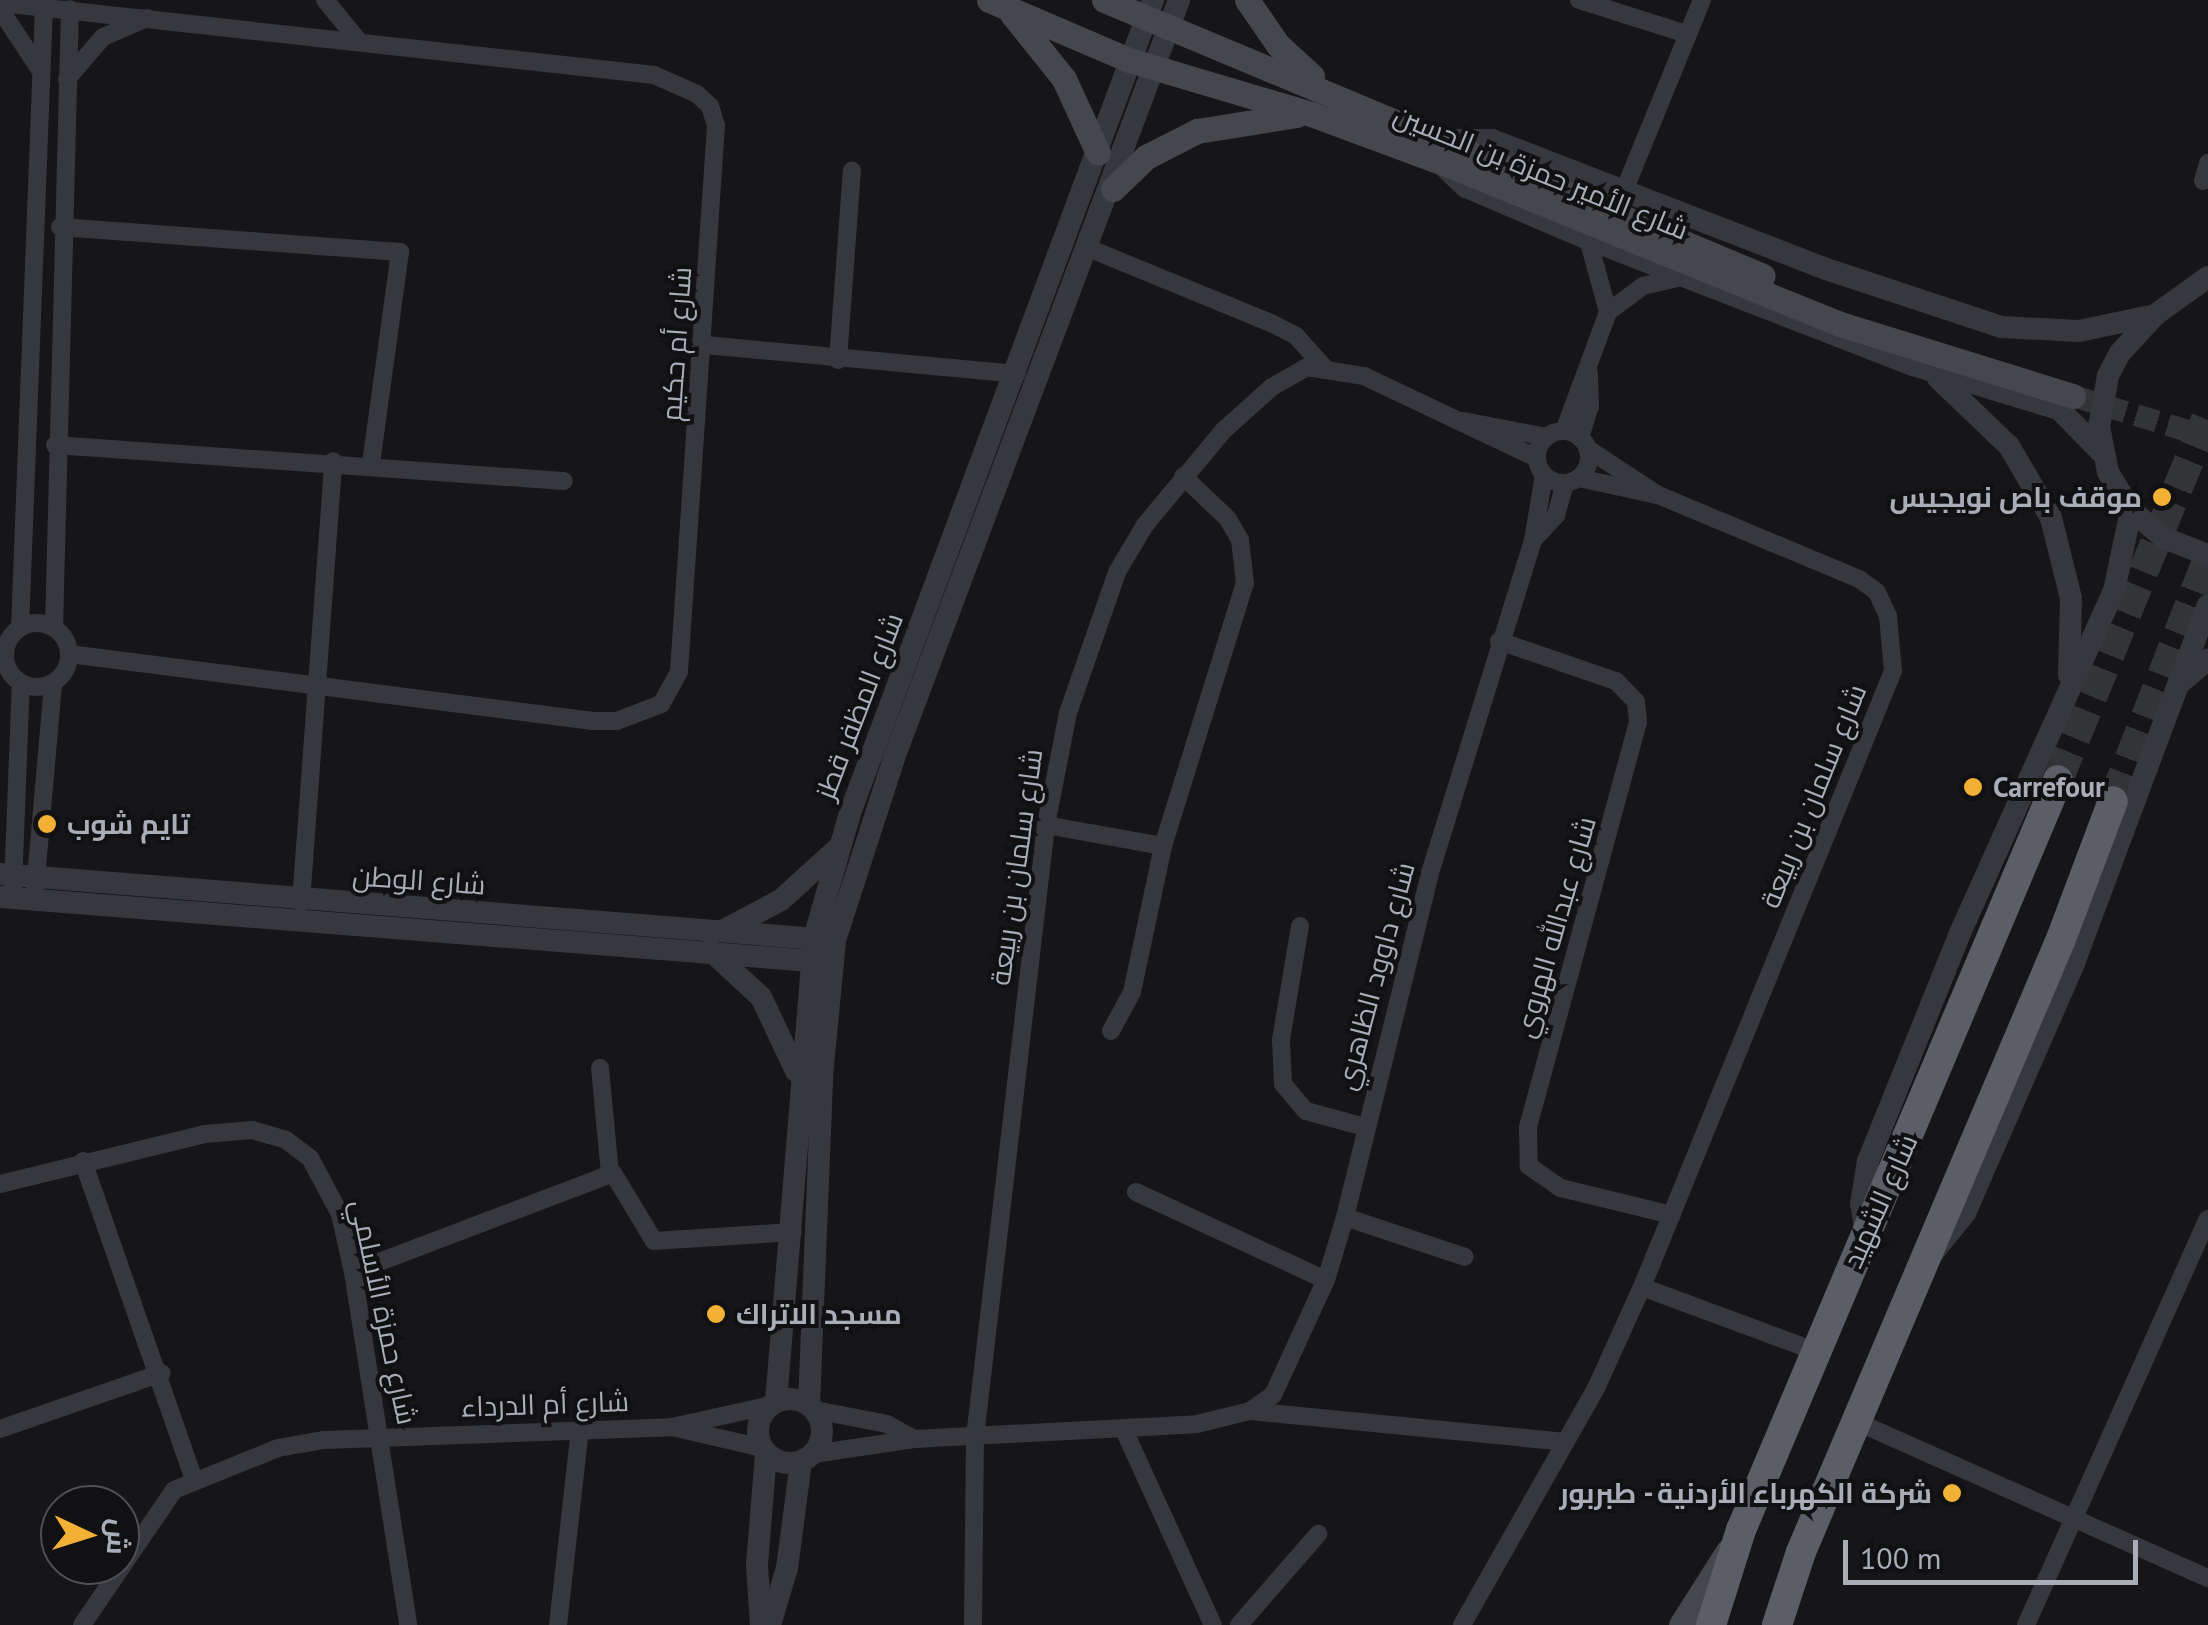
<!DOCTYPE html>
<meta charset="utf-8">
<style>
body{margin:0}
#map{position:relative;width:2208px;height:1625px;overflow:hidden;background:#161618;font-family:"PT Sans",Cairo,sans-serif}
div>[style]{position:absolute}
.tertiary-tunnel>*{height:22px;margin-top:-11px;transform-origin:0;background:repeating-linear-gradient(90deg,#333438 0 22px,transparent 0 33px)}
.trunk-tunnel>*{height:30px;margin-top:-15px;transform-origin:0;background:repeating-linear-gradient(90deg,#333438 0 30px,transparent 0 45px)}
.minor>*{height:18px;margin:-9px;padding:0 9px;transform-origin:9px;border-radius:9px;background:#37383d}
.minor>.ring{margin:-9px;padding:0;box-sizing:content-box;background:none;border:18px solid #37383d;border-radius:50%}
.tertiary>*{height:22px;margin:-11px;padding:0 11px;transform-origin:11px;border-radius:11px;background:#37383d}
.tertiary>.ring{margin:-11px;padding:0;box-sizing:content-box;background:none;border:22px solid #37383d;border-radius:50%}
.secondary>*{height:25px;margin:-12.5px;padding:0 12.5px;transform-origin:12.5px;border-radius:12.5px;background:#45474d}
.trunk>*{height:30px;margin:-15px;padding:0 15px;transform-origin:15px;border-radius:15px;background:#5b5e65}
.dots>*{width:28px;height:28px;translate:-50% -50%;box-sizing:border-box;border:5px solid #111113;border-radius:50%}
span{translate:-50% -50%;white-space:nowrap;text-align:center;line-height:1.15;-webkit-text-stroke:8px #111113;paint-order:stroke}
.street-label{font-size:28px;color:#a8adb8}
.poi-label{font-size:28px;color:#a8adb8;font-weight:700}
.right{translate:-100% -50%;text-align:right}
.left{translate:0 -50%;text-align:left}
.north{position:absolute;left:40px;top:1485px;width:100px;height:100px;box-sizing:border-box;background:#111113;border:2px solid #4d4f55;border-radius:50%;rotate:94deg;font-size:28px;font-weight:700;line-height:40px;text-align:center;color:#a8adb8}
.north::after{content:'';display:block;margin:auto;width:35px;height:45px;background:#f2b134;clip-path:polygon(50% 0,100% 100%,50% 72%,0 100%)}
.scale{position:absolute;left:1843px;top:1540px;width:295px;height:45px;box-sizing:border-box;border:5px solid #a8adb8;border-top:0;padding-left:12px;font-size:30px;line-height:35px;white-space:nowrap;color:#a8adb8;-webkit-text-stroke:8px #111113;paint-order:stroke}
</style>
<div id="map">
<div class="tertiary-tunnel">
<div style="left:2073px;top:396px;width:141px;rotate:16.9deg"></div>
</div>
<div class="trunk-tunnel">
<div style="left:2058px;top:780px;width:396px;rotate:-67.7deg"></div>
<div style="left:2113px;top:801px;width:261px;rotate:-68.6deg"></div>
</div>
<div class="minor">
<div style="left:325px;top:0;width:50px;rotate:50.6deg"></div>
<div style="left:1579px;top:0;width:113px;rotate:17.5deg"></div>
<div style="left:0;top:3px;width:658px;rotate:6.28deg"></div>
<div style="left:654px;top:75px;width:47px;rotate:23.8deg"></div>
<div style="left:697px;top:94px;width:18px;rotate:43deg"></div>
<div style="left:710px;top:106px;width:21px;rotate:73deg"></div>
<div style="left:716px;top:126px;width:547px;rotate:93.88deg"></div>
<div style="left:679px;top:672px;width:37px;rotate:119deg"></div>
<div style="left:661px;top:704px;width:47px;rotate:158.9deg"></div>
<div style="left:617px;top:721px;width:24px;rotate:180deg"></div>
<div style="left:593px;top:721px;width:528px;rotate:-172.71deg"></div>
<div style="left:0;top:9px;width:73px;rotate:56.7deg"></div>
<div style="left:67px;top:79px;width:55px;rotate:-49.4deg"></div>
<div style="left:103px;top:37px;width:48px;rotate:-23.4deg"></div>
<div style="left:2203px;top:181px;width:19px;rotate:-74deg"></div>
<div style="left:1624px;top:191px;width:206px;rotate:-67.8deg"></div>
<div style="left:60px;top:227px;width:341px;rotate:4.2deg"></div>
<div style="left:400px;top:252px;width:213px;rotate:97.8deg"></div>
<div style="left:1088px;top:248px;width:198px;rotate:22.3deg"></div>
<div style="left:1271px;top:323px;width:28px;rotate:27deg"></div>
<div style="left:1296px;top:336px;width:40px;rotate:48deg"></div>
<div style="left:1608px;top:312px;width:44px;rotate:-36.6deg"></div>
<div style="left:1643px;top:286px;width:40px;rotate:-13deg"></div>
<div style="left:705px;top:345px;width:313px;rotate:5.3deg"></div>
<div style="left:838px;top:360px;width:190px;rotate:-85.8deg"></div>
<div style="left:1464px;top:421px;width:84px;rotate:11deg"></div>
<div style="left:1564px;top:431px;width:127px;rotate:-69.7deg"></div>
<div style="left:1608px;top:312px;width:76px;rotate:-105.3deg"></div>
<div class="ring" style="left:1537px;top:431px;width:34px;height:34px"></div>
<div style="left:1580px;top:438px;width:34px;rotate:-73deg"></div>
<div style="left:1590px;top:406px;width:34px;rotate:-92deg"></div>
<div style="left:55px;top:445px;width:510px;rotate:4.05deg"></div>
<div style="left:1579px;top:478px;width:80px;rotate:12.3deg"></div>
<div style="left:1533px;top:540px;width:34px;rotate:-47deg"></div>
<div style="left:1556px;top:515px;width:33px;rotate:-74deg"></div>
<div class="ring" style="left:5px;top:623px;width:46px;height:46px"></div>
<div style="left:20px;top:628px;width:621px;rotate:-87.79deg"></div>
<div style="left:54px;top:628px;width:619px;rotate:-88.52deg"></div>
<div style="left:1499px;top:641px;width:124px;rotate:18.9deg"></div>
<div style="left:1616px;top:681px;width:29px;rotate:46deg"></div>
<div style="left:1636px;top:702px;width:20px;rotate:84deg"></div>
<div style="left:1638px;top:722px;width:420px;rotate:105.2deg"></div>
<div style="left:1528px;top:1127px;width:39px;rotate:89deg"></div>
<div style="left:1529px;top:1166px;width:39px;rotate:35deg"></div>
<div style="left:1561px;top:1188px;width:114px;rotate:13.7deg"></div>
<div style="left:1046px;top:825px;width:119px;rotate:10.2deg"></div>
<div style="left:13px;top:887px;width:204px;rotate:-87.8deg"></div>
<div style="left:35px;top:890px;width:208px;rotate:-85deg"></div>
<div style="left:301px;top:902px;width:442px;rotate:-85.8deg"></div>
<div style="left:1300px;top:926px;width:116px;rotate:99.5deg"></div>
<div style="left:1281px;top:1040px;width:44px;rotate:87.4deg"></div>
<div style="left:1283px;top:1084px;width:35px;rotate:50deg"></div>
<div style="left:1306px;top:1111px;width:61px;rotate:15.2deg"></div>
<div style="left:1111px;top:1031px;width:44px;rotate:-61.7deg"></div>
<div style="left:1132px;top:992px;width:149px;rotate:-78deg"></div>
<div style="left:1163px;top:846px;width:275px;rotate:-72.7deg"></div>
<div style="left:1245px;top:583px;width:43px;rotate:-96.6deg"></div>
<div style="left:1240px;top:540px;width:24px;rotate:-120deg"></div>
<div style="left:1228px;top:519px;width:62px;rotate:-136.3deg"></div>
<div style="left:600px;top:1068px;width:106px;rotate:84.6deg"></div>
<div style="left:83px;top:1161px;width:335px;rotate:70.8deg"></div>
<div style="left:0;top:1184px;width:211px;rotate:-13.7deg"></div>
<div style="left:205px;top:1134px;width:47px;rotate:-4.9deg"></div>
<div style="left:252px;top:1130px;width:35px;rotate:16deg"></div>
<div style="left:286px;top:1140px;width:30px;rotate:37deg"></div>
<div style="left:310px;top:1158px;width:64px;rotate:61.8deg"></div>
<div style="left:340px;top:1214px;width:59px;rotate:77.4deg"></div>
<div style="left:353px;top:1272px;width:357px;rotate:81.1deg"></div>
<div style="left:1136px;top:1192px;width:209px;rotate:24.9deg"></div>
<div style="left:1345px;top:1217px;width:126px;rotate:18.4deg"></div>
<div style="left:353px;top:1272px;width:278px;rotate:-20.8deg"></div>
<div style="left:613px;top:1173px;width:79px;rotate:58.9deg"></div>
<div style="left:654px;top:1241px;width:139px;rotate:-3.7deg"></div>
<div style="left:1642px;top:1287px;width:184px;rotate:20.3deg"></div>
<div style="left:815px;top:1410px;width:73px;rotate:11deg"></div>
<div style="left:887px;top:1424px;width:31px;rotate:29deg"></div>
<div style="left:1250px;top:1411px;width:317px;rotate:5.6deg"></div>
<div style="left:1855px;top:1421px;width:386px;rotate:24deg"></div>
<div style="left:672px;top:1427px;width:92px;rotate:13.1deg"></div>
<div style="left:0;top:1429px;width:171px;rotate:-19.1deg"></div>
<div style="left:1124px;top:1430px;width:214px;rotate:65.5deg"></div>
<div style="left:813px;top:1454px;width:102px;rotate:-8.4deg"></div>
<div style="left:914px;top:1439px;width:283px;rotate:-3deg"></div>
<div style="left:1197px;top:1424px;width:55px;rotate:-13.8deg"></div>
<div style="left:1250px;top:1411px;width:28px;rotate:-35deg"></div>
<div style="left:1273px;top:1395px;width:127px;rotate:-65.3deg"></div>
<div style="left:1326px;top:1280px;width:66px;rotate:-73.2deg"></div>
<div style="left:1345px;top:1217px;width:354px;rotate:-76.1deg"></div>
<div style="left:1430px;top:873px;width:349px;rotate:-72.8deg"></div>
<div style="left:1533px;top:540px;width:66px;rotate:-80.4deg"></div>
<div style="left:82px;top:1625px;width:163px;rotate:-55.7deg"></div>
<div style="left:174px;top:1490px;width:112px;rotate:-22deg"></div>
<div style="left:278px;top:1448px;width:47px;rotate:-9.9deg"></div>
<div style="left:324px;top:1440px;width:348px;rotate:-2.1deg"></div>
<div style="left:672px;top:1427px;width:101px;rotate:-12.5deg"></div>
<div style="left:558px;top:1625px;width:196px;rotate:-83.6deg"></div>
<div style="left:973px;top:1625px;width:188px;rotate:-89.4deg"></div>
<div style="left:975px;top:1437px;width:616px;rotate:-83.38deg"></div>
<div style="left:1046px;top:825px;width:114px;rotate:-78.9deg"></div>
<div style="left:1068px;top:713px;width:149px;rotate:-70.8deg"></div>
<div style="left:1117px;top:572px;width:55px;rotate:-59.2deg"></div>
<div style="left:1145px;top:525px;width:124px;rotate:-50.3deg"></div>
<div style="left:1224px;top:430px;width:64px;rotate:-41.9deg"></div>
<div style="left:1272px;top:387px;width:40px;rotate:-29.7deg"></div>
<div style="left:1307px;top:367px;width:58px;rotate:9deg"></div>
<div style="left:1364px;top:376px;width:191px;rotate:25.4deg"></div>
<div style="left:1239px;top:1625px;width:121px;rotate:-49deg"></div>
<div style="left:1462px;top:1625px;width:274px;rotate:-60.5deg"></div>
<div style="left:1597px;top:1386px;width:109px;rotate:-65.6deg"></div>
<div style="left:1642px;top:1287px;width:665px;rotate:-67.83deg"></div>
<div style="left:1893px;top:671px;width:55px;rotate:-95.2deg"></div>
<div style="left:1888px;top:616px;width:26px;rotate:-115deg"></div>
<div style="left:1877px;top:592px;width:22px;rotate:-144deg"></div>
<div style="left:1859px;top:579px;width:218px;rotate:-157.3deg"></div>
<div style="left:1658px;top:495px;width:84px;rotate:-146.7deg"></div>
<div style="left:2026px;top:1625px;width:445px;rotate:-65.9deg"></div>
</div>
<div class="tertiary">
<div style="left:1447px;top:140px;width:45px"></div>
<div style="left:1492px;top:140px;width:358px;rotate:21.1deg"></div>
<div style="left:1826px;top:269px;width:184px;rotate:18.3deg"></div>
<div style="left:2001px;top:327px;width:78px;rotate:2.9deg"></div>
<div style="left:2079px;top:331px;width:78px;rotate:-11.9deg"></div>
<div style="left:1443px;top:165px;width:32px;rotate:44deg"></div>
<div style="left:1466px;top:187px;width:133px;rotate:23.1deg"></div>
<div style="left:1588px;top:239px;width:349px;rotate:21.2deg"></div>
<div style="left:1913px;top:365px;width:152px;rotate:16.8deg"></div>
<div style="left:2059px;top:409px;width:60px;rotate:45.7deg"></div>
<div style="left:2208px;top:277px;width:65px;rotate:144.4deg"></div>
<div style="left:2155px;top:315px;width:52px;rotate:132.6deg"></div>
<div style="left:2120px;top:353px;width:26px;rotate:118deg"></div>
<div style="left:2108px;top:376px;width:51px;rotate:100.2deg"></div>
<div style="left:2099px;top:426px;width:47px;rotate:78.9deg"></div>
<div style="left:2108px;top:472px;width:44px;rotate:58.8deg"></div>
<div style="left:2131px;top:510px;width:43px;rotate:40.3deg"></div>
<div style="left:2164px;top:538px;width:47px;rotate:21.1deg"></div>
<div style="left:1938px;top:378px;width:98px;rotate:43.8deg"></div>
<div style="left:2009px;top:446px;width:83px;rotate:59.7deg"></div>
<div style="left:2051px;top:518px;width:82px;rotate:76deg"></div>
<div style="left:2071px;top:598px;width:77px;rotate:91.5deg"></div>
<div style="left:2181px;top:682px;width:35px;rotate:-40deg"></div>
<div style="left:0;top:874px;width:832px;rotate:4.55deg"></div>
<div style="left:0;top:897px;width:827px;rotate:4.51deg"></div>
<div style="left:726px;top:929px;width:62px;rotate:-27.8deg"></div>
<div style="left:781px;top:900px;width:76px;rotate:-42.3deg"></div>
<div style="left:710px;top:950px;width:69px;rotate:42.7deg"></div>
<div style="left:761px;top:997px;width:82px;rotate:64.7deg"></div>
<div style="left:1866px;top:1234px;width:30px;rotate:-99deg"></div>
<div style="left:1861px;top:1204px;width:44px;rotate:-80.8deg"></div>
<div style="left:1868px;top:1161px;width:246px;rotate:-68deg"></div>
<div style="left:1960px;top:933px;width:375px;rotate:-65.8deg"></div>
<div style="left:2114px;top:591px;width:83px;rotate:-78.1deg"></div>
<div style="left:1931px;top:1255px;width:54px;rotate:-51deg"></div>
<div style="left:1965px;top:1213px;width:273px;rotate:-66.4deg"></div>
<div style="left:2074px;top:963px;width:382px;rotate:-69.5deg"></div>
<div class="ring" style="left:758px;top:1399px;width:42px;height:42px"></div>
<div style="left:776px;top:1402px;width:466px;rotate:-85.3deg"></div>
<div style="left:814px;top:938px;width:130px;rotate:-73.9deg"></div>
<div style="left:850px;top:813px;width:868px;rotate:-69.56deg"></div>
<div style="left:809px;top:1405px;width:329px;rotate:-87.7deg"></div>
<div style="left:822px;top:1076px;width:137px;rotate:-84.5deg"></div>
<div style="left:835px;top:940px;width:191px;rotate:-72deg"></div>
<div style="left:894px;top:758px;width:810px;rotate:-69.39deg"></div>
<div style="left:761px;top:1625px;width:60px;rotate:-93.8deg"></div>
<div style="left:757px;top:1565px;width:112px;rotate:-85.4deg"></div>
<div style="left:770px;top:1625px;width:59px;rotate:-73.4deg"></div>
<div style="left:787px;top:1568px;width:107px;rotate:-82.5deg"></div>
</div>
<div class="secondary">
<div style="left:989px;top:0;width:152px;rotate:23.2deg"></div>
<div style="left:1129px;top:60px;width:190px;rotate:16.5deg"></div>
<div style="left:1311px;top:114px;width:139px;rotate:20.3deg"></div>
<div style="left:1441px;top:162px;width:431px;rotate:22.1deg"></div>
<div style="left:1840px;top:324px;width:244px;rotate:17.2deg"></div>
<div style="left:1104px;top:0;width:714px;rotate:22.72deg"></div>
<div style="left:1247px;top:0;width:55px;rotate:55.4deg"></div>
<div style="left:1278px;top:45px;width:46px;rotate:42.4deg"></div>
<div style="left:1012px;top:14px;width:83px;rotate:51.3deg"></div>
<div style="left:1064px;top:79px;width:81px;rotate:65.3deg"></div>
<div style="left:1113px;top:189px;width:46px;rotate:-44.1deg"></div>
<div style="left:1146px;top:157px;width:57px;rotate:-27deg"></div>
<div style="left:1197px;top:131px;width:101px;rotate:-9.1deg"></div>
<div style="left:1681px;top:1625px;width:88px;rotate:-57.6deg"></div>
</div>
<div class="trunk">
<div style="left:1711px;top:1625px;width:100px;rotate:-72.5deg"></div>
<div style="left:1741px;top:1530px;width:814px;rotate:-67.09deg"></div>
<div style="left:1777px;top:1625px;width:77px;rotate:-71.8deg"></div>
<div style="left:1801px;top:1552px;width:666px;rotate:-67.02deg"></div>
<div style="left:2061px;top:939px;width:147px;rotate:-69.4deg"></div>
</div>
<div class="dots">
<div style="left:2162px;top:497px;background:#f2b134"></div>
<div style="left:1973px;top:787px;background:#f2b134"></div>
<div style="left:47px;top:824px;background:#f2b134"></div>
<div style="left:716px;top:1314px;background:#f2b134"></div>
<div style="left:1952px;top:1493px;background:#f2b134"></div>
</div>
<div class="street-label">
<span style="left:1541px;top:172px;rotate:22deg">شارع الأمير حمزة بن الحسين</span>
<span style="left:676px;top:344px;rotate:-86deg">شارع أم حكيم</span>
<span style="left:859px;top:706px;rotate:-69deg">شارع المظفر قطز</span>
<span style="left:1813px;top:796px;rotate:-68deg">شارع سلمان بن ربيعة</span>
<span style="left:1016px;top:867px;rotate:-82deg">شارع سلمان بن ربيعة</span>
<span style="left:419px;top:880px;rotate:4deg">شارع الوطن</span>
<span style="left:1555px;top:927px;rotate:-74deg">شارع عبدالله الهروي</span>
<span style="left:1375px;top:976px;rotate:-75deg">شارع داوود الظاهري</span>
<span style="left:1880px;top:1201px;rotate:-66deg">شارع الشهيد</span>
<span style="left:384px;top:1312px;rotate:78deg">شارع حمزة الأسلمي</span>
<span style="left:545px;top:1404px;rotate:-2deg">شارع أم الدرداء</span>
</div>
<div class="poi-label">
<span class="right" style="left:2142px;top:497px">موقف باص نويجيس</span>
<span class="left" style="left:1993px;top:787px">Carrefour</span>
<span class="left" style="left:67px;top:824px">تايم شوب</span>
<span class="left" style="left:736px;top:1314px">مسجد الاتراك</span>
<span class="right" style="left:1932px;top:1493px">شركة الكهرباء الأردنية - طبربور</span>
</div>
<div class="north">ش</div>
<div class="scale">100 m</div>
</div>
